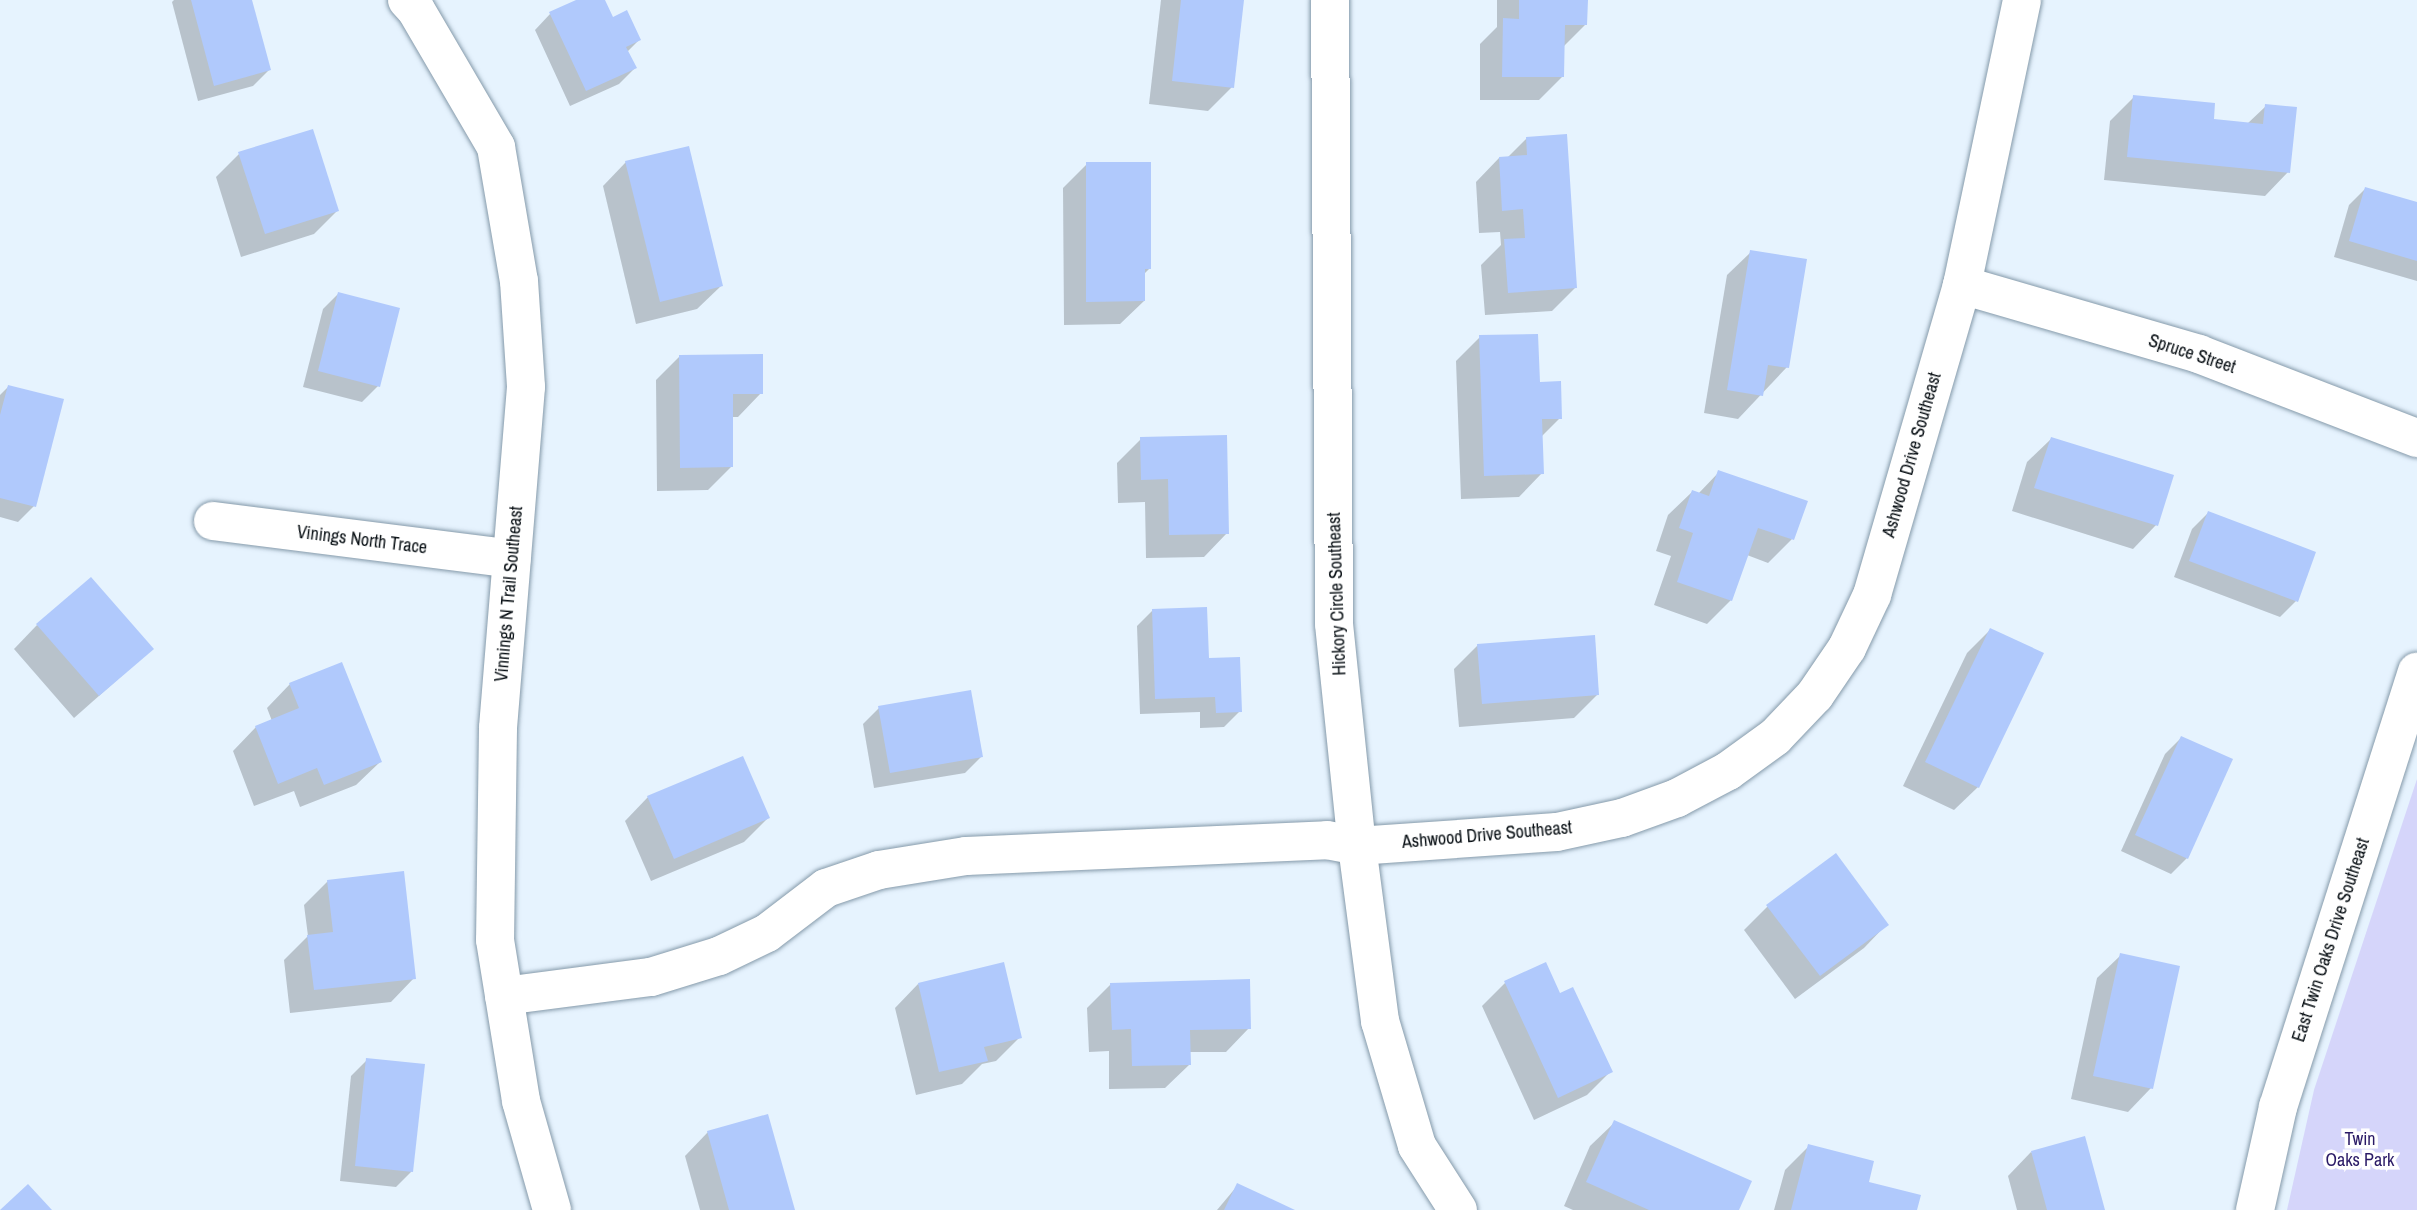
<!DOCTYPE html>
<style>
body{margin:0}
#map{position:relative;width:2417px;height:1210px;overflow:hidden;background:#e6f3fe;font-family:"Archivo Narrow",sans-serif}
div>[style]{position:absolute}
.green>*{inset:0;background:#d5d5fa}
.shadow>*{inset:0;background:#0003}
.building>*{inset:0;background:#b0c9fc}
.roads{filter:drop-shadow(0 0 2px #859aaa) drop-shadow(0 0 2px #859aaa)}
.street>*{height:38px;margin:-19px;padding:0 19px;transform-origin:19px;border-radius:19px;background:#fff}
span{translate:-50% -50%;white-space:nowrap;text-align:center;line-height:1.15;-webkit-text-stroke:7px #fff;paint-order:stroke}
.street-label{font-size:18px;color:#060d12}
.park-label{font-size:18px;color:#2a1a66}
</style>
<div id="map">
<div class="green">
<div style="clip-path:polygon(2417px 779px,2417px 1210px,2287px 1210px,2314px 1090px)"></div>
</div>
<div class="shadow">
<div style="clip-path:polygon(174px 0,250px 0,269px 70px,253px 86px,198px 101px,172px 2px)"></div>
<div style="clip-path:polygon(580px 0,603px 0,612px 20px,639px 40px,627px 52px,635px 68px,619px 84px,570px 106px,535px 30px,550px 14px)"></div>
<div style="clip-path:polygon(1161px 0,1242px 0,1232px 87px,1208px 111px,1149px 104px)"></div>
<div style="clip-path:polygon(1497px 0,1586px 0,1585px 25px,1563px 47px,1562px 77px,1539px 100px,1480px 100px,1480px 44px,1497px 27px)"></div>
<div style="clip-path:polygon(2134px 97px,2212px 120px,2247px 124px,2266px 106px,2288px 172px,2265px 196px,2104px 180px,2110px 121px)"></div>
<div style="clip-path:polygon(1527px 138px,1576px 287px,1552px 311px,1485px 315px,1481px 265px,1501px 245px,1500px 232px,1479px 233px,1476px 182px,1499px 158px,1507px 158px)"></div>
<div style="clip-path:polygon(239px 154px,337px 211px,314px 234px,241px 257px,216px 177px)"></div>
<div style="clip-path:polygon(626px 162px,721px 286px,697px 309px,636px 324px,603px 186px)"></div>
<div style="clip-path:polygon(1087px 164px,1150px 268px,1144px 274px,1144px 301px,1120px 324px,1064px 325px,1063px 188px)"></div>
<div style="clip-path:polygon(2365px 189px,2417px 204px,2417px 281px,2334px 257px,2349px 205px)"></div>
<div style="clip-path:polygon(1751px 252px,1787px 367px,1738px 419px,1704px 413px,1727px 275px)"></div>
<div style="clip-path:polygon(339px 293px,378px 386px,362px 402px,303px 387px,323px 309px)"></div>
<div style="clip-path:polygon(1480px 337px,1538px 383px,1560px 418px,1541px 437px,1542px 473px,1519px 497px,1461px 499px,1456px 361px)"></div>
<div style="clip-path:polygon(680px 356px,761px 393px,738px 417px,731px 417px,732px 466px,708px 490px,657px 491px,656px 380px)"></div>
<div style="clip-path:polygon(8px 387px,34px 506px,18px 522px,0 517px,0 395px)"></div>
<div style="clip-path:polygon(1141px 439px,1227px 533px,1204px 557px,1146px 558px,1145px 502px,1118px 503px,1117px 463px)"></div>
<div style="clip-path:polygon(2051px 439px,2156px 525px,2133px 549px,2012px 511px,2027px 462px)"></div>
<div style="clip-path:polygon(1719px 472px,1792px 539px,1768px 563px,1747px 555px,1731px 600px,1707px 624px,1654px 605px,1671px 556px,1656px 551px,1668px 515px,1692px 492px,1698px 494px)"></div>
<div style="clip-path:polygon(2208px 513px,2296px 601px,2280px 617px,2174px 577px,2192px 529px)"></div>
<div style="clip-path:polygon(1153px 610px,1207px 660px,1240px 711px,1224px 727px,1200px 728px,1200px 712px,1140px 714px,1137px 626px)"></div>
<div style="clip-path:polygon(37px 625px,152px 649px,74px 718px,14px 649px)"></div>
<div style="clip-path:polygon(1990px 630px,1978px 787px,1954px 810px,1903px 786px,1967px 653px)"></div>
<div style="clip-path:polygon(1478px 645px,1597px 695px,1574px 718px,1459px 727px,1454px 669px)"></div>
<div style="clip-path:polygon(290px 684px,380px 762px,356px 785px,300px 807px,294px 791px,254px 806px,233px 751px,256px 727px,272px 721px,267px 708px)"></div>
<div style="clip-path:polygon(879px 708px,981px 757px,965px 773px,874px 788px,863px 724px)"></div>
<div style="clip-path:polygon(2181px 738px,2187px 858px,2171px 874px,2121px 851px,2165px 754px)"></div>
<div style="clip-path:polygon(648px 797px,768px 818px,744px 842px,651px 881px,625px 821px)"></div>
<div style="clip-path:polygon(1835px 855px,1887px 924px,1864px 948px,1795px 999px,1744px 930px,1767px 907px)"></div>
<div style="clip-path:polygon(328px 881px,414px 978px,391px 1002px,290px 1013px,284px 960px,308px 936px,304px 905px)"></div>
<div style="clip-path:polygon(2121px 955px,2151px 1088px,2128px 1112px,2071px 1099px,2097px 978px)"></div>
<div style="clip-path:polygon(1505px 983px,1559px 996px,1610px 1072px,1587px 1095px,1534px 1120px,1482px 1006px)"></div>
<div style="clip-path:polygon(918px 984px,1020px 1037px,996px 1061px,982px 1064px,962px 1084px,916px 1095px,895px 1008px)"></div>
<div style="clip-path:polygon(1111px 984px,1249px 1028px,1226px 1052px,1189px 1052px,1189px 1065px,1165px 1088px,1109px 1089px,1109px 1051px,1089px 1052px,1087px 1008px)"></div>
<div style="clip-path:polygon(367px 1060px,412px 1171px,396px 1187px,340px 1181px,351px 1076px)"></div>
<div style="clip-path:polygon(1614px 1123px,1737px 1210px,1573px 1210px,1564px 1206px,1590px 1146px)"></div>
<div style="clip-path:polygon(708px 1132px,793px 1210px,700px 1210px,685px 1156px)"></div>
<div style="clip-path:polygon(1809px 1146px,1867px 1183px,1915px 1210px,1774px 1210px,1785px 1170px)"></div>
<div style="clip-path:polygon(2031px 1152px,2103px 1210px,2017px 1210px,2008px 1176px)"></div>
<div style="clip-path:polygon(1238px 1185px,1291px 1210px,1217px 1210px)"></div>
</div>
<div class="building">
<div style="clip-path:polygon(191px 0,252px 0,271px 70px,214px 86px)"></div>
<div style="clip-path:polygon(576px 0,605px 0,613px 17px,627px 10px,641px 40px,626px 47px,637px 68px,586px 91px,549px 12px)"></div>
<div style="clip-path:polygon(1181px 0,1244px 0,1234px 88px,1172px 81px)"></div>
<div style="clip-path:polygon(1519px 0,1588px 0,1587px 25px,1565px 25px,1564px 77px,1502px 77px,1503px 18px,1519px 19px)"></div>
<div style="clip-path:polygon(2133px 95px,2215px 103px,2214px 119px,2263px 124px,2265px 104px,2297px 107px,2290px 173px,2127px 157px)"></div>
<div style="clip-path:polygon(313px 129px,339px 211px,265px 234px,238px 152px)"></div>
<div style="clip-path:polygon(1567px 134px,1577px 288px,1508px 293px,1504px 239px,1525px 238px,1523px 209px,1502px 211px,1499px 157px,1527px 155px,1526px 137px)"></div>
<div style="clip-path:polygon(689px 146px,723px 286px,660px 302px,625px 161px)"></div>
<div style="clip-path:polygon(1086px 162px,1151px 162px,1151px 269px,1145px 269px,1145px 301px,1086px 302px)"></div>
<div style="clip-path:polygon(2365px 187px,2417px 202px,2417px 261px,2349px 241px)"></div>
<div style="clip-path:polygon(1750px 250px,1807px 259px,1789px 368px,1768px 365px,1763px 396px,1727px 390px)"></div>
<div style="clip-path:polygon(338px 292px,400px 308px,380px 387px,318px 371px)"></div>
<div style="clip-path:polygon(1538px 334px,1540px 382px,1561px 381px,1562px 419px,1542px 419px,1544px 474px,1484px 476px,1479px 335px)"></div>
<div style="clip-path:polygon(763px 354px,763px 394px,733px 394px,733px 467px,680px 468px,679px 355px)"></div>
<div style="clip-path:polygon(8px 385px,64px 399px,36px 507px,0 498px,0 415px)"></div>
<div style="clip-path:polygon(1227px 435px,1229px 534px,1169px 535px,1168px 479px,1141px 480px,1140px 437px)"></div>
<div style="clip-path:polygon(2051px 437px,2174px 475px,2158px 526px,2034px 488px)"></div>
<div style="clip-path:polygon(1718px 470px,1808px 501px,1794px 540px,1758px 528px,1732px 601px,1677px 582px,1693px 533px,1679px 528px,1692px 490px,1709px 496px)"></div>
<div style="clip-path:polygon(2208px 511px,2316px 552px,2298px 602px,2189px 561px)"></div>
<div style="clip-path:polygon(91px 577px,154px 649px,99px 696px,36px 624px)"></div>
<div style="clip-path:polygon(1207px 607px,1209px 658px,1240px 657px,1242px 712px,1216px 713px,1215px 697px,1155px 699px,1152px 609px)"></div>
<div style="clip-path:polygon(1990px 628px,2044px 653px,1979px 788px,1925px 762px)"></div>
<div style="clip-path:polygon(1595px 635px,1599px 695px,1482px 704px,1477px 644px)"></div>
<div style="clip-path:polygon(342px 662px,382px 762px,324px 785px,317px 768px,278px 784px,255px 726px,299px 708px,289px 683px)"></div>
<div style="clip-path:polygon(971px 690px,983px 757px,890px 773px,878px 706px)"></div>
<div style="clip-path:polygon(2181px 736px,2233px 759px,2188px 859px,2135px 835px)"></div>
<div style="clip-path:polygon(743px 756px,770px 818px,674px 859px,647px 796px)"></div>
<div style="clip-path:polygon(1836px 853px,1889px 925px,1820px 976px,1766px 905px)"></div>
<div style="clip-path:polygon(404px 871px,416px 979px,314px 990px,307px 935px,333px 932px,327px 880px)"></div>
<div style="clip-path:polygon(2120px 953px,2180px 966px,2153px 1089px,2093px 1076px)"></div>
<div style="clip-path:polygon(1004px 962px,1022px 1038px,984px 1047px,988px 1061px,939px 1072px,918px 983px)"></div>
<div style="clip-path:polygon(1546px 962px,1560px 993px,1573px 987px,1613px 1072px,1558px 1098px,1504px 981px)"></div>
<div style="clip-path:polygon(1250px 979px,1251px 1029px,1190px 1030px,1191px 1065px,1132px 1066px,1131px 1029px,1112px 1030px,1110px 983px)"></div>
<div style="clip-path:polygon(366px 1058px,425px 1064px,413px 1172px,355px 1166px)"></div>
<div style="clip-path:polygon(768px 1114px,795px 1210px,729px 1210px,707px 1131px)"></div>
<div style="clip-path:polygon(1614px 1120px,1752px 1181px,1739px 1210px,1649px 1210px,1586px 1182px)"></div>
<div style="clip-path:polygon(2085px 1136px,2105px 1210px,2047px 1210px,2031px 1151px)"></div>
<div style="clip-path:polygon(1808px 1144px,1874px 1161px,1869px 1182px,1921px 1195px,1917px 1210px,1791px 1210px)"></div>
<div style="clip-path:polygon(1237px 1183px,1295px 1210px,1224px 1210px)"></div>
<div style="clip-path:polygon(28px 1184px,52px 1210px,0 1210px)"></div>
</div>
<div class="roads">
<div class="street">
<div style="left:407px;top:0;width:13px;rotate:48deg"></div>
<div style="left:416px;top:10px;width:159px;rotate:59.7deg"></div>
<div style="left:496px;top:147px;width:136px;rotate:80.3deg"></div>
<div style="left:519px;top:281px;width:106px;rotate:86.2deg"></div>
<div style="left:526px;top:387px;width:342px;rotate:94.7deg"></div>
<div style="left:498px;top:728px;width:212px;rotate:90.8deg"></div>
<div style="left:495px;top:940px;width:163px;rotate:80.8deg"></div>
<div style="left:521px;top:1101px;width:113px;rotate:74.1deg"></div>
<div style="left:1330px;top:0;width:624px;rotate:89.63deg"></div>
<div style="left:1334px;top:624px;width:223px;rotate:84.1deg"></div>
<div style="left:1357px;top:846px;width:177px;rotate:82.5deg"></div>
<div style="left:1380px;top:1021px;width:130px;rotate:73.5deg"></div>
<div style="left:1417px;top:1146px;width:76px;rotate:57.4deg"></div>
<div style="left:1962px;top:285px;width:247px;rotate:16.2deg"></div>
<div style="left:2199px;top:354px;width:234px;rotate:21.1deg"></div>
<div style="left:213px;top:521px;width:301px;rotate:7.2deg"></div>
<div style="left:504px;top:996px;width:148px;rotate:-7.4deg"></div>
<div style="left:651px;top:977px;width:71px;rotate:-17.2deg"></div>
<div style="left:719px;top:956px;width:53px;rotate:-25.6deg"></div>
<div style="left:767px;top:933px;width:74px;rotate:-37.3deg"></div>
<div style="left:826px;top:888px;width:56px;rotate:-18.8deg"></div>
<div style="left:879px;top:870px;width:88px;rotate:-9.1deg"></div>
<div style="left:966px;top:856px;width:361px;rotate:-2.5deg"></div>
<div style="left:1327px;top:840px;width:31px;rotate:11deg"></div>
<div style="left:1357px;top:846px;width:200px;rotate:-4deg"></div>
<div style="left:1557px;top:832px;width:66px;rotate:-12.2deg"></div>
<div style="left:1622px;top:818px;width:59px;rotate:-20deg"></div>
<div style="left:1677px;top:798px;width:58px;rotate:-27.9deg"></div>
<div style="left:1728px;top:771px;width:58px;rotate:-35.9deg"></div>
<div style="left:1775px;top:737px;width:58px;rotate:-46.4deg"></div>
<div style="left:1815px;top:695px;width:57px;rotate:-55.8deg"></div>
<div style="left:1847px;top:648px;width:59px;rotate:-64.7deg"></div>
<div style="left:1872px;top:595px;width:323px;rotate:-73.8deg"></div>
<div style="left:1962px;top:285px;width:291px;rotate:-78.1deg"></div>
<div style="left:2255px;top:1210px;width:106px;rotate:-77.4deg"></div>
<div style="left:2278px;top:1107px;width:457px;rotate:-72.3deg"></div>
</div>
</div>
<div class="street-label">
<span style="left:2192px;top:354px;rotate:18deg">Spruce Street</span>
<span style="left:1912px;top:455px;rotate:-74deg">Ashwood Drive Southeast</span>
<span style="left:362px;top:540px;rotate:7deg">Vinings North Trace</span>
<span style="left:509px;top:594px;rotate:-85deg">Vinnings N Trail Southeast</span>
<span style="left:1337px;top:594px;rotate:-92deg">Hickory Circle Southeast</span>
<span style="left:1487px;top:835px;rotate:-5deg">Ashwood Drive Southeast</span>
<span style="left:2331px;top:940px;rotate:-72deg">East Twin Oaks Drive Southeast</span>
</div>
<div class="park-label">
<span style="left:2360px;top:1150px">Twin<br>Oaks Park</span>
</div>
</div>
